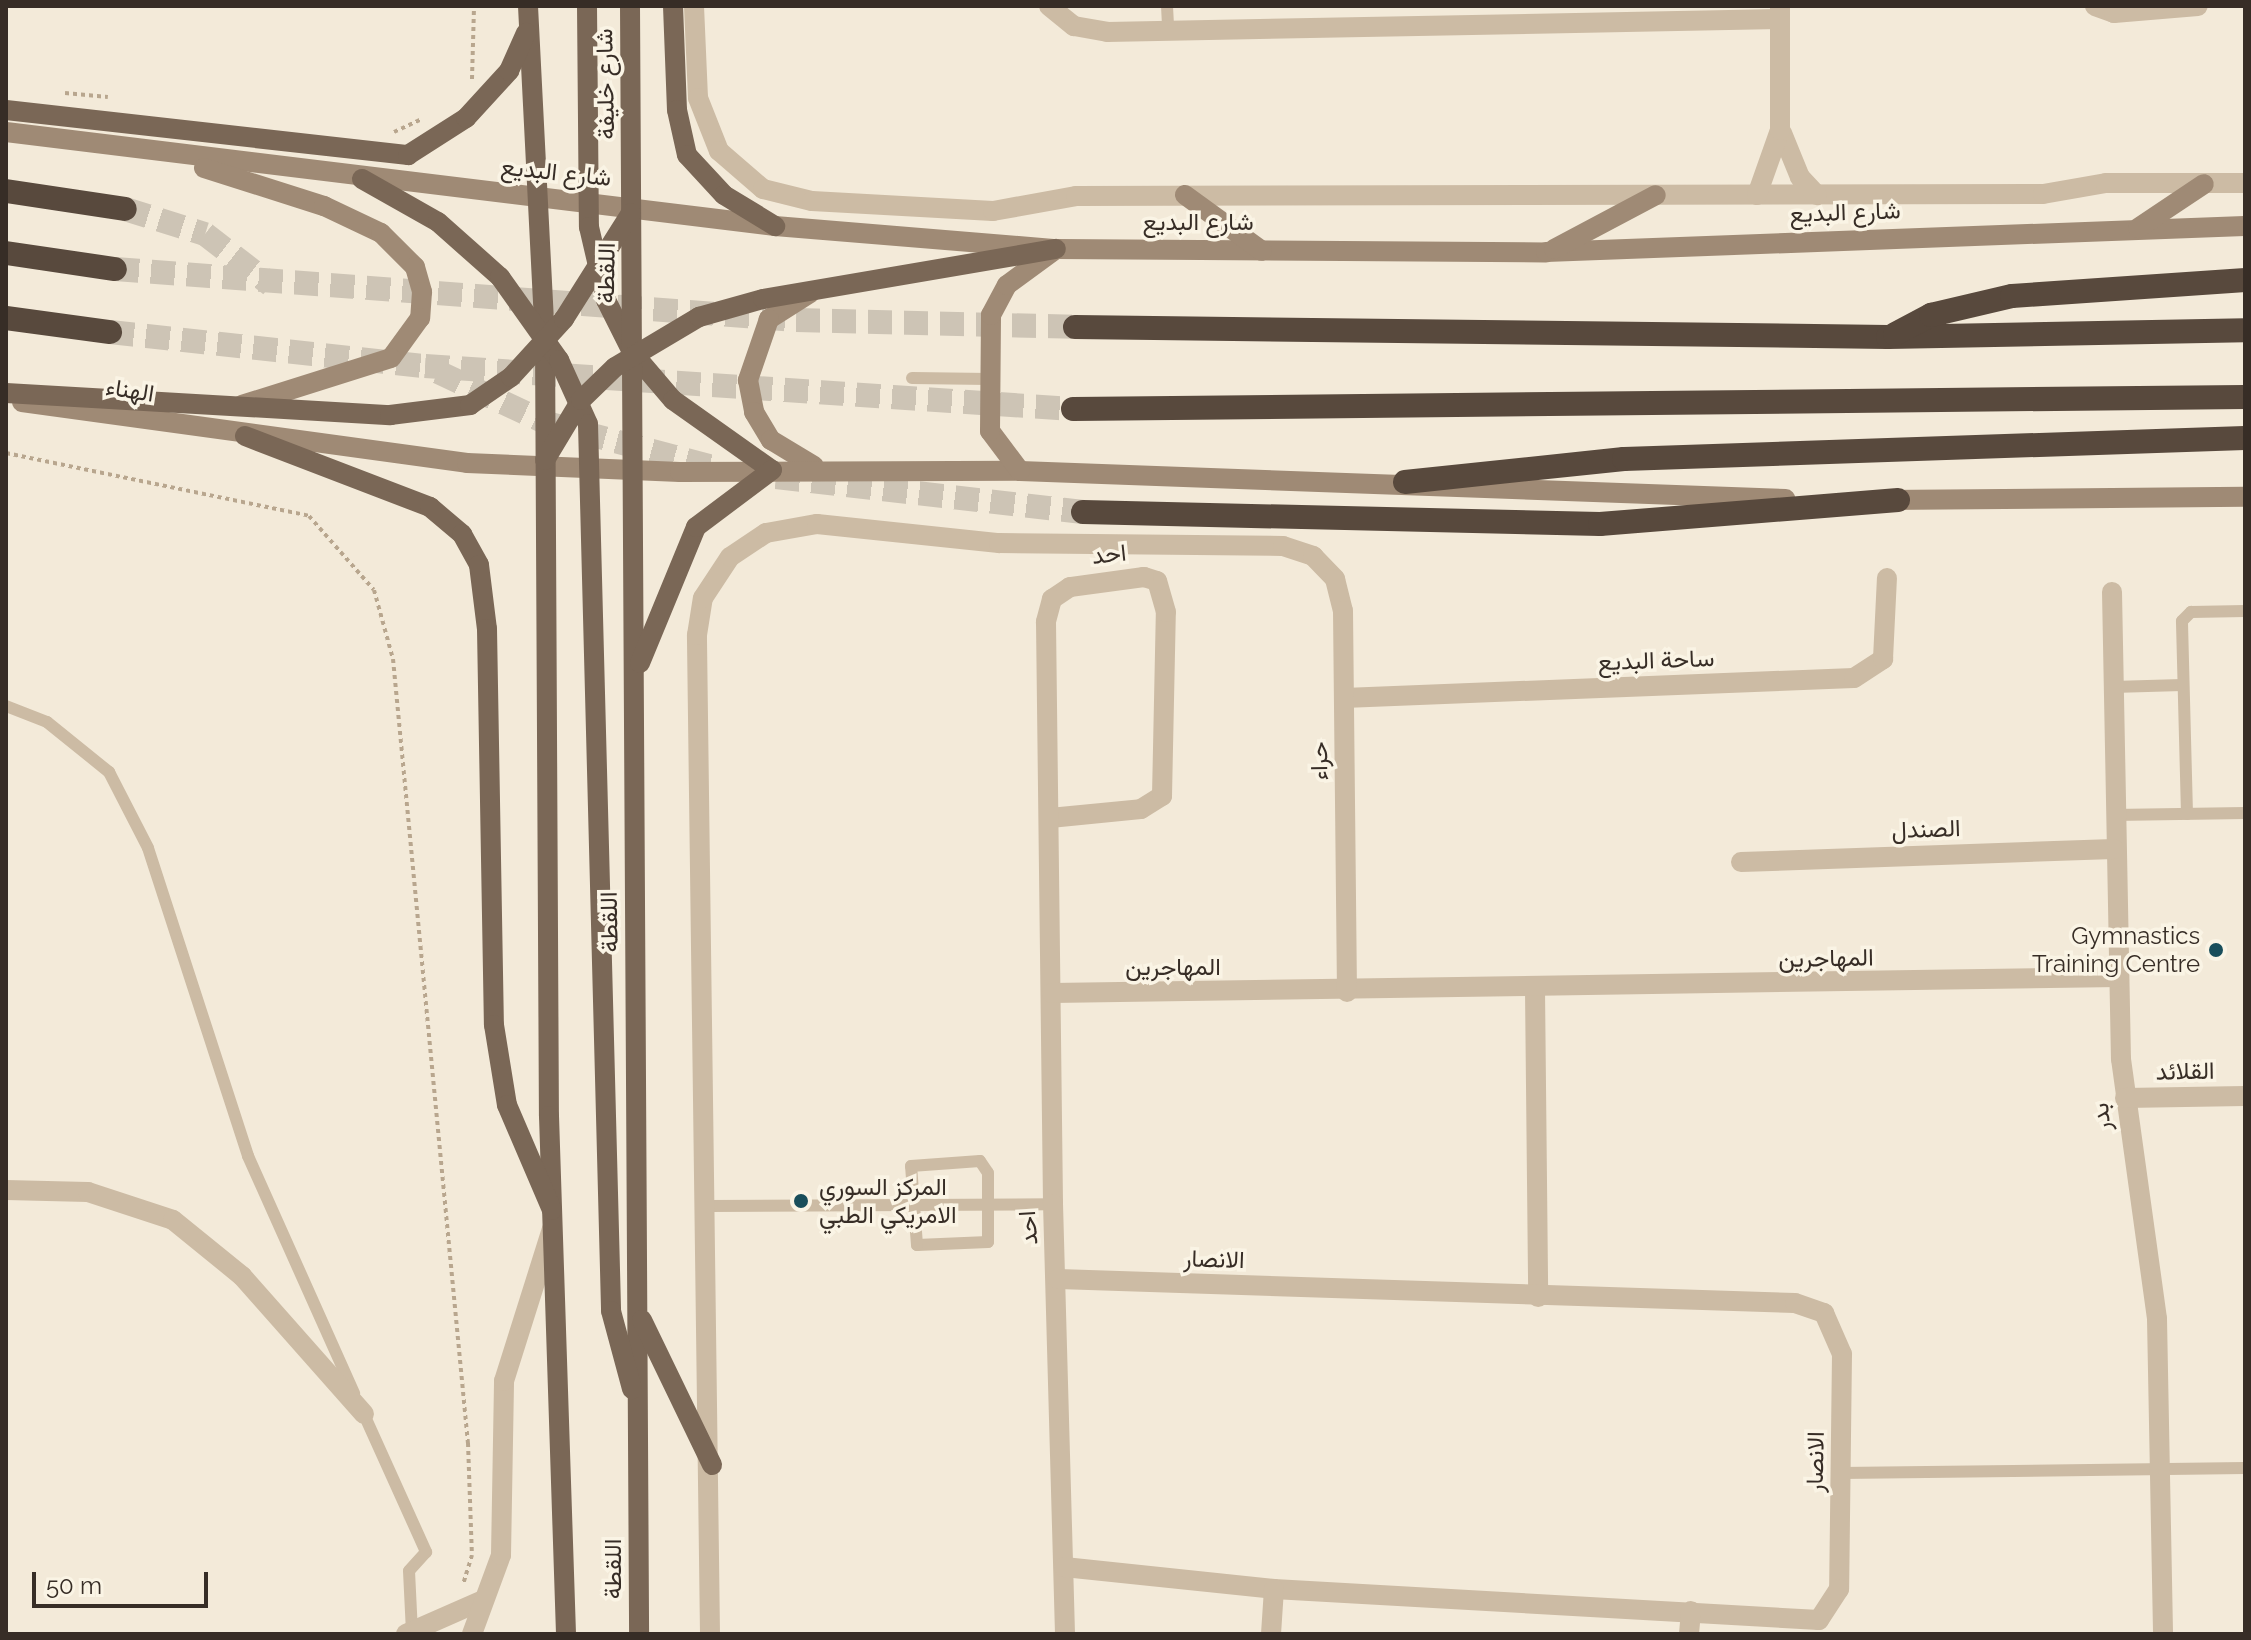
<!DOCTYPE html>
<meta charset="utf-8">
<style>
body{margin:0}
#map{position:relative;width:2251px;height:1640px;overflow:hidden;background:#f3ead9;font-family:Raleway,Vazirmatn,sans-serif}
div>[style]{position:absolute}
.highway-tunnel>*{height:24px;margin-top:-12px;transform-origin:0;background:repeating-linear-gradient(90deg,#cdc4b5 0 24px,transparent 0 36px)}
.path>*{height:4px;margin-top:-2px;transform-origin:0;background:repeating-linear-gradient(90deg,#b8a68e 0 4px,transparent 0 8px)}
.lane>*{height:12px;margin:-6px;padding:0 6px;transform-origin:6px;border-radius:6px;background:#ccbba4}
.street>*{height:20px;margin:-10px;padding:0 10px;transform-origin:10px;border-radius:10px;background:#ccbba4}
.secondary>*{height:20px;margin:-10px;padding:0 10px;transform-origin:10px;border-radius:10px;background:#9f8a75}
.primary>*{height:20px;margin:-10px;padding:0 10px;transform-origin:10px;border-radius:10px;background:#7a6756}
.highway>*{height:24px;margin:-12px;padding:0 12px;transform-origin:12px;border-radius:12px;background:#58493d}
.dots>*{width:22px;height:22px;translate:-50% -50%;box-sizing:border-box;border:4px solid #faf4e5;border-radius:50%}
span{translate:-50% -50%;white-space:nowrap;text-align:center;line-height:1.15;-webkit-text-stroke:7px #faf4e5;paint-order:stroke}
.street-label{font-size:24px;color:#372d26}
.poi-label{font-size:24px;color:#372d26}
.right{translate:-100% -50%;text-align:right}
.left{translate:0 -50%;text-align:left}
.frame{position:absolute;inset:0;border:8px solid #372d26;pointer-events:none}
.scale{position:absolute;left:32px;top:1572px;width:176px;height:36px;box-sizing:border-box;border:4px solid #372d26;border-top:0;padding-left:10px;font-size:24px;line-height:28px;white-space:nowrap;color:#372d26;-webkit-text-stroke:6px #faf4e5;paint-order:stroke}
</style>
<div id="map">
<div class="highway-tunnel">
<div style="left:125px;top:209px;width:84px;rotate:17.4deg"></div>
<div style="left:205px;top:234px;width:83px;rotate:37.7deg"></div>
<div style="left:115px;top:269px;width:683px;rotate:4.28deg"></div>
<div style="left:796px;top:320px;width:279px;rotate:1.4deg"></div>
<div style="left:110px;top:332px;width:317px;rotate:6.2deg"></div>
<div style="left:425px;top:366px;width:649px;rotate:3.8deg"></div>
<div style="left:438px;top:372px;width:120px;rotate:25.1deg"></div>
<div style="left:547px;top:423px;width:171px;rotate:14.9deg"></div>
<div style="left:776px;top:477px;width:309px;rotate:6.5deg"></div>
</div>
<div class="path">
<div style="left:472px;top:79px;width:73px;rotate:-88.4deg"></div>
<div style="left:65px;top:93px;width:43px;rotate:5.3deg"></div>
<div style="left:394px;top:132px;width:31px;rotate:-25deg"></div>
<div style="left:6px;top:453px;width:309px;rotate:11.7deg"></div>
<div style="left:309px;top:516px;width:98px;rotate:48.7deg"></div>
<div style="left:374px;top:590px;width:72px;rotate:74.6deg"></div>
<div style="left:393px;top:659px;width:788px;rotate:84.54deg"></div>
<div style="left:468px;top:1443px;width:112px;rotate:88deg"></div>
<div style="left:472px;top:1555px;width:31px;rotate:107deg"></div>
</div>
<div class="lane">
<div style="left:1167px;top:6px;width:21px;rotate:87deg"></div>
<div style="left:912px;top:378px;width:77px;rotate:0.7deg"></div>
<div style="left:2113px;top:687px;width:69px;rotate:-1.7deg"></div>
<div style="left:6px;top:706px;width:44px;rotate:21.3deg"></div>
<div style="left:47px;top:722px;width:80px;rotate:38.9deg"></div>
<div style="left:109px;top:772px;width:85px;rotate:62.8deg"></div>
<div style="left:148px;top:848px;width:324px;rotate:72deg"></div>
<div style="left:248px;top:1156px;width:260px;rotate:65.9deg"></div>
<div style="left:2187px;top:814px;width:193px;rotate:-91.5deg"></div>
<div style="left:2182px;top:621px;width:13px;rotate:-45deg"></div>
<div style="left:2191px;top:612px;width:54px;rotate:-1.1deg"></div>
<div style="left:2114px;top:815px;width:131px;rotate:-0.9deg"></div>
<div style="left:980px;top:1161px;width:14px;rotate:56deg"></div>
<div style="left:988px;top:1173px;width:69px;rotate:90deg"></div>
<div style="left:988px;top:1242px;width:71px;rotate:177.6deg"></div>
<div style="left:917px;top:1245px;width:79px;rotate:-94.3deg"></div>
<div style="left:911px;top:1166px;width:69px;rotate:-4.1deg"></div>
<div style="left:709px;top:1206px;width:344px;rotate:-0.3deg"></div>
<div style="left:362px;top:1410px;width:156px;rotate:65.7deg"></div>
<div style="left:426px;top:1552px;width:25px;rotate:132deg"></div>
<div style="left:409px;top:1571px;width:62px;rotate:87.2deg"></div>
<div style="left:1841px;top:1473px;width:404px;rotate:-0.7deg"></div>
</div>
<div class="street">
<div style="left:694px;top:6px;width:92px;rotate:87.5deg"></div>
<div style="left:698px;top:98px;width:57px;rotate:68.4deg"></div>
<div style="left:719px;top:151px;width:58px;rotate:40.8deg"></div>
<div style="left:763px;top:189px;width:50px;rotate:13.8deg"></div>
<div style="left:812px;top:201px;width:181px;rotate:3.2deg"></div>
<div style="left:993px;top:211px;width:84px;rotate:-10.2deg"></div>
<div style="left:1076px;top:196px;width:967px;rotate:-0.12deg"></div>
<div style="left:2043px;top:194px;width:64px;rotate:-9.9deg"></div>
<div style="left:2106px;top:183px;width:139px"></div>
<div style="left:1049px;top:6px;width:32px;rotate:39deg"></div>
<div style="left:1074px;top:26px;width:34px;rotate:10deg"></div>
<div style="left:1107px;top:32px;width:673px;rotate:-1.11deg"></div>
<div style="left:2095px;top:6px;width:20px;rotate:20deg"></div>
<div style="left:2114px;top:13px;width:84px;rotate:-4.8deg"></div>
<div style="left:1782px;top:133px;width:48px;rotate:67.8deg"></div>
<div style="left:1800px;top:177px;width:25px;rotate:47deg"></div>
<div style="left:1757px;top:195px;width:69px;rotate:-70.5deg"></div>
<div style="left:1780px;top:130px;width:124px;rotate:-90deg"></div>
<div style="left:2112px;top:592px;width:467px;rotate:88.9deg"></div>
<div style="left:2121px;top:1059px;width:262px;rotate:82.1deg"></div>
<div style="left:2157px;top:1319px;width:315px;rotate:88.9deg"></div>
<div style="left:1344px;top:698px;width:510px;rotate:-2.25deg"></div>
<div style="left:1854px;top:678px;width:35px;rotate:-33deg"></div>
<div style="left:1883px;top:659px;width:81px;rotate:-87.2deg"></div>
<div style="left:1050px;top:818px;width:91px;rotate:-5.6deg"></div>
<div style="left:1141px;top:809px;width:25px;rotate:-32deg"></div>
<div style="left:1162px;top:796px;width:184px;rotate:-88.8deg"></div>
<div style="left:1166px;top:612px;width:32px;rotate:-106deg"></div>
<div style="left:1157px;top:581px;width:14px;rotate:-163deg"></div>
<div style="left:1144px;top:577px;width:75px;rotate:172.3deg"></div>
<div style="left:1070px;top:587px;width:22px;rotate:146deg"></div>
<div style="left:1052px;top:599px;width:24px;rotate:105deg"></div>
<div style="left:1046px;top:622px;width:582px;rotate:89.31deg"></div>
<div style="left:1053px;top:1204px;width:430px;rotate:88.4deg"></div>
<div style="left:1741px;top:862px;width:373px;rotate:-2deg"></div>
<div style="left:1535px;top:990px;width:307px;rotate:89.4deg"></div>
<div style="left:1052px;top:993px;width:1067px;rotate:-0.86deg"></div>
<div style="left:2125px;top:1098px;width:120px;rotate:-1deg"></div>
<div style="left:6px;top:1190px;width:82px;rotate:1.4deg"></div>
<div style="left:88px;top:1192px;width:89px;rotate:18.2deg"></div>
<div style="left:173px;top:1220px;width:89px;rotate:39.1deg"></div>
<div style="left:242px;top:1276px;width:184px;rotate:48.5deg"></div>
<div style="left:1058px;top:1279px;width:737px;rotate:1.87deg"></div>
<div style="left:1795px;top:1303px;width:31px;rotate:19deg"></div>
<div style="left:1824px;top:1313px;width:45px;rotate:66.3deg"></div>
<div style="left:1842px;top:1354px;width:235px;rotate:90.7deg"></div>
<div style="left:1839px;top:1589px;width:37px;rotate:123deg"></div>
<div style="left:1819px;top:1620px;width:546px;rotate:-176.74deg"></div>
<div style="left:1274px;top:1589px;width:211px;rotate:-174deg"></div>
<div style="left:406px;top:1634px;width:84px;rotate:-23.8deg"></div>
<div style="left:472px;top:1634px;width:84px;rotate:-69.8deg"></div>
<div style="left:501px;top:1555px;width:174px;rotate:-89deg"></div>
<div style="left:504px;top:1381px;width:159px;rotate:-72.5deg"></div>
<div style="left:710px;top:1634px;width:999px;rotate:-90.75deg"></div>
<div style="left:697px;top:635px;width:37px;rotate:-81deg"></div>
<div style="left:703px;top:598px;width:49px;rotate:-56.6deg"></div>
<div style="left:730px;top:557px;width:43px;rotate:-33.7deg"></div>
<div style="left:766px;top:533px;width:52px;rotate:-10deg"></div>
<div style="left:817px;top:524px;width:183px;rotate:6deg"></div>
<div style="left:999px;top:543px;width:284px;rotate:0.6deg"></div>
<div style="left:1283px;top:546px;width:32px;rotate:18deg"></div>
<div style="left:1313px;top:556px;width:32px;rotate:46deg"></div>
<div style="left:1335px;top:579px;width:33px;rotate:76deg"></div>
<div style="left:1343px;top:611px;width:381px;rotate:89.4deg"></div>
<div style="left:1271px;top:1634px;width:45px;rotate:-86.2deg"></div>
<div style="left:1689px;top:1634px;width:23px;rotate:-85deg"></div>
</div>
<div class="secondary">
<div style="left:6px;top:132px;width:775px;rotate:6.97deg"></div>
<div style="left:775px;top:226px;width:282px;rotate:4.7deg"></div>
<div style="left:1056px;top:249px;width:490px;rotate:0.4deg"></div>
<div style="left:1546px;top:252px;width:699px;rotate:-2.13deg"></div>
<div style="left:204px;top:168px;width:126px;rotate:17.6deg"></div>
<div style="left:324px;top:206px;width:63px;rotate:25.3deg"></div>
<div style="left:381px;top:233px;width:48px;rotate:45deg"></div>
<div style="left:415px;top:267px;width:26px;rotate:74deg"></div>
<div style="left:422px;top:292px;width:26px;rotate:94deg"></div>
<div style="left:420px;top:318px;width:49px;rotate:125.9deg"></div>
<div style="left:391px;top:358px;width:156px;rotate:162.5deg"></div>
<div style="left:1185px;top:195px;width:95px;rotate:36deg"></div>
<div style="left:2138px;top:228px;width:79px;rotate:-33.7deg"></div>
<div style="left:1554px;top:249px;width:115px;rotate:-27.9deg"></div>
<div style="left:810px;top:293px;width:49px;rotate:147.6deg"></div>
<div style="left:769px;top:319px;width:65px;rotate:109deg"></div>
<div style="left:748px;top:380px;width:33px;rotate:79deg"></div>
<div style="left:754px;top:412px;width:33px;rotate:59deg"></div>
<div style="left:771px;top:440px;width:50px;rotate:31.2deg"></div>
<div style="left:22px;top:402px;width:449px;rotate:7.8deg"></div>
<div style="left:467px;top:463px;width:213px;rotate:2.4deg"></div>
<div style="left:680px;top:472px;width:340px;rotate:-0.2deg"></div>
<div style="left:1020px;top:471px;width:766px;rotate:2.1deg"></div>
<div style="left:1020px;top:471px;width:50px;rotate:-126.9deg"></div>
<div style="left:990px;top:431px;width:116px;rotate:-89.5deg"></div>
<div style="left:991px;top:315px;width:34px;rotate:-62deg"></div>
<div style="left:1007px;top:285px;width:61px;rotate:-36.3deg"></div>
<div style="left:1885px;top:500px;width:360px;rotate:-0.5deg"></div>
</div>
<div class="primary">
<div style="left:528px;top:6px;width:333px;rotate:87.1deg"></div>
<div style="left:545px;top:339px;width:777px;rotate:89.71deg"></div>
<div style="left:549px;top:1116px;width:518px;rotate:88.12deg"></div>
<div style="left:587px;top:6px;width:221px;rotate:89.5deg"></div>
<div style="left:589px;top:227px;width:75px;rotate:76.9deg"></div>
<div style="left:606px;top:300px;width:58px;rotate:63.4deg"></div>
<div style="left:632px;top:352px;width:63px;rotate:49.5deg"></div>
<div style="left:673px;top:400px;width:121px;rotate:35.3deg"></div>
<div style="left:630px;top:6px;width:1628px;rotate:89.68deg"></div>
<div style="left:673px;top:6px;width:104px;rotate:87.8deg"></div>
<div style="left:677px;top:110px;width:46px;rotate:77.5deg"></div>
<div style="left:687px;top:155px;width:54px;rotate:47.2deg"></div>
<div style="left:724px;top:195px;width:60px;rotate:31.3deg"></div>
<div style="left:6px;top:110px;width:405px;rotate:6.4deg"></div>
<div style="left:408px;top:155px;width:69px;rotate:-32.5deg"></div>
<div style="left:466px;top:118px;width:64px;rotate:-47.5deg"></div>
<div style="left:509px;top:71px;width:42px;rotate:-65.9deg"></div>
<div style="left:362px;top:179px;width:87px;rotate:29.5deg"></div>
<div style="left:438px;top:222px;width:83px;rotate:41.6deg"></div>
<div style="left:500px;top:277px;width:102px;rotate:54.6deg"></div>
<div style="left:559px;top:360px;width:70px;rotate:65.6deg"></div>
<div style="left:588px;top:424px;width:887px;rotate:88.51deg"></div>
<div style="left:611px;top:1311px;width:81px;rotate:74.9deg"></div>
<div style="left:6px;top:393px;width:385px;rotate:3.3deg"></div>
<div style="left:390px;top:415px;width:81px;rotate:-7.1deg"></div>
<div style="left:470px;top:405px;width:50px;rotate:-34.3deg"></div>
<div style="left:511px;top:377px;width:79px;rotate:-47.6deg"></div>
<div style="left:564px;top:319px;width:125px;rotate:-57.7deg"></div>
<div style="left:245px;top:436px;width:198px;rotate:21deg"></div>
<div style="left:430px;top:507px;width:42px;rotate:40.2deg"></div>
<div style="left:462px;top:534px;width:35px;rotate:61deg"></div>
<div style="left:479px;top:565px;width:64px;rotate:82.9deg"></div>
<div style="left:487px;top:629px;width:396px;rotate:89deg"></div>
<div style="left:494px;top:1025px;width:81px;rotate:80.8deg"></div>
<div style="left:507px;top:1105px;width:114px;rotate:66.8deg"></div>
<div style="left:545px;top:460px;width:70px;rotate:-59deg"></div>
<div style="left:581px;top:400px;width:47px;rotate:-44.1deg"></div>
<div style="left:615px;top:367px;width:98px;rotate:-30.8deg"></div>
<div style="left:699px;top:317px;width:66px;rotate:-15.7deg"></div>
<div style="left:763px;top:299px;width:297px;rotate:-9.7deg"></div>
<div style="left:640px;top:663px;width:147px;rotate:-67.6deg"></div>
<div style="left:696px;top:527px;width:95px;rotate:-36.9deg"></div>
<div style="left:642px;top:1320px;width:161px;rotate:64.2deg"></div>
</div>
<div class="highway">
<div style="left:6px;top:191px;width:120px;rotate:8.6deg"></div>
<div style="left:6px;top:253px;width:110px;rotate:8.4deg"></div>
<div style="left:6px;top:318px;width:105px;rotate:7.7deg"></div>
<div style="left:1075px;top:327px;width:813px;rotate:0.7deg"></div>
<div style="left:1888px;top:337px;width:357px;rotate:-1.1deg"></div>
<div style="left:1895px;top:334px;width:41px;rotate:-27.8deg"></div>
<div style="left:1931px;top:315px;width:83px;rotate:-13.2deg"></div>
<div style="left:2012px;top:296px;width:234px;rotate:-3.9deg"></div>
<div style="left:1073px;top:409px;width:1172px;rotate:-0.59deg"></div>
<div style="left:1405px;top:482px;width:220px;rotate:-6deg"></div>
<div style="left:1624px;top:459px;width:621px;rotate:-1.94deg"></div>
<div style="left:1083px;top:512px;width:517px;rotate:1.33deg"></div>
<div style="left:1600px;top:524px;width:299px;rotate:-4.6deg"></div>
</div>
<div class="dots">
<div style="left:2216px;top:950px;background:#194e5b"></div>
<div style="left:801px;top:1201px;background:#194e5b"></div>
</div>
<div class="street-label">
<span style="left:605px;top:84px;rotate:-91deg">شارع خليفة</span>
<span style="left:556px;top:172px;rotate:6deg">شارع البديع</span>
<span style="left:1845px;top:212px;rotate:-2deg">شارع البديع</span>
<span style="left:1198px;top:222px">شارع البديع</span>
<span style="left:606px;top:273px;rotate:-89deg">اللقطة</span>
<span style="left:130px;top:390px;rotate:9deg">الهناء</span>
<span style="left:1109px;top:554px;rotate:-6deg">احد</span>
<span style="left:1656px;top:660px;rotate:-2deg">ساحة البديع</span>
<span style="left:1319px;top:761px;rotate:-91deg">حراء</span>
<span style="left:1926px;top:829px;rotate:-2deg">الصندل</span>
<span style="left:609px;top:922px;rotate:-91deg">اللقطة</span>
<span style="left:1826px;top:958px;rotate:-1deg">المهاجرين</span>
<span style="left:1173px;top:967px">المهاجرين</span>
<span style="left:2185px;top:1071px;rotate:-1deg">القلائد</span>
<span style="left:2101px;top:1117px;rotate:-96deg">بدر</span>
<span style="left:1028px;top:1228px;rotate:-94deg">احد</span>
<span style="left:1214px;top:1259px;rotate:2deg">الانصار</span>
<span style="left:1815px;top:1462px;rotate:-89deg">الانصار</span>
<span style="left:613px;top:1569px;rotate:-90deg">اللقطة</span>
</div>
<div class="poi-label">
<span class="right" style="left:2200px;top:950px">Gymnastics<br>Training Centre</span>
<span class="left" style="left:819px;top:1201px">المركز السوري<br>الامريكي الطبي</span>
</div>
<div class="frame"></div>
<div class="scale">50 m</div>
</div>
